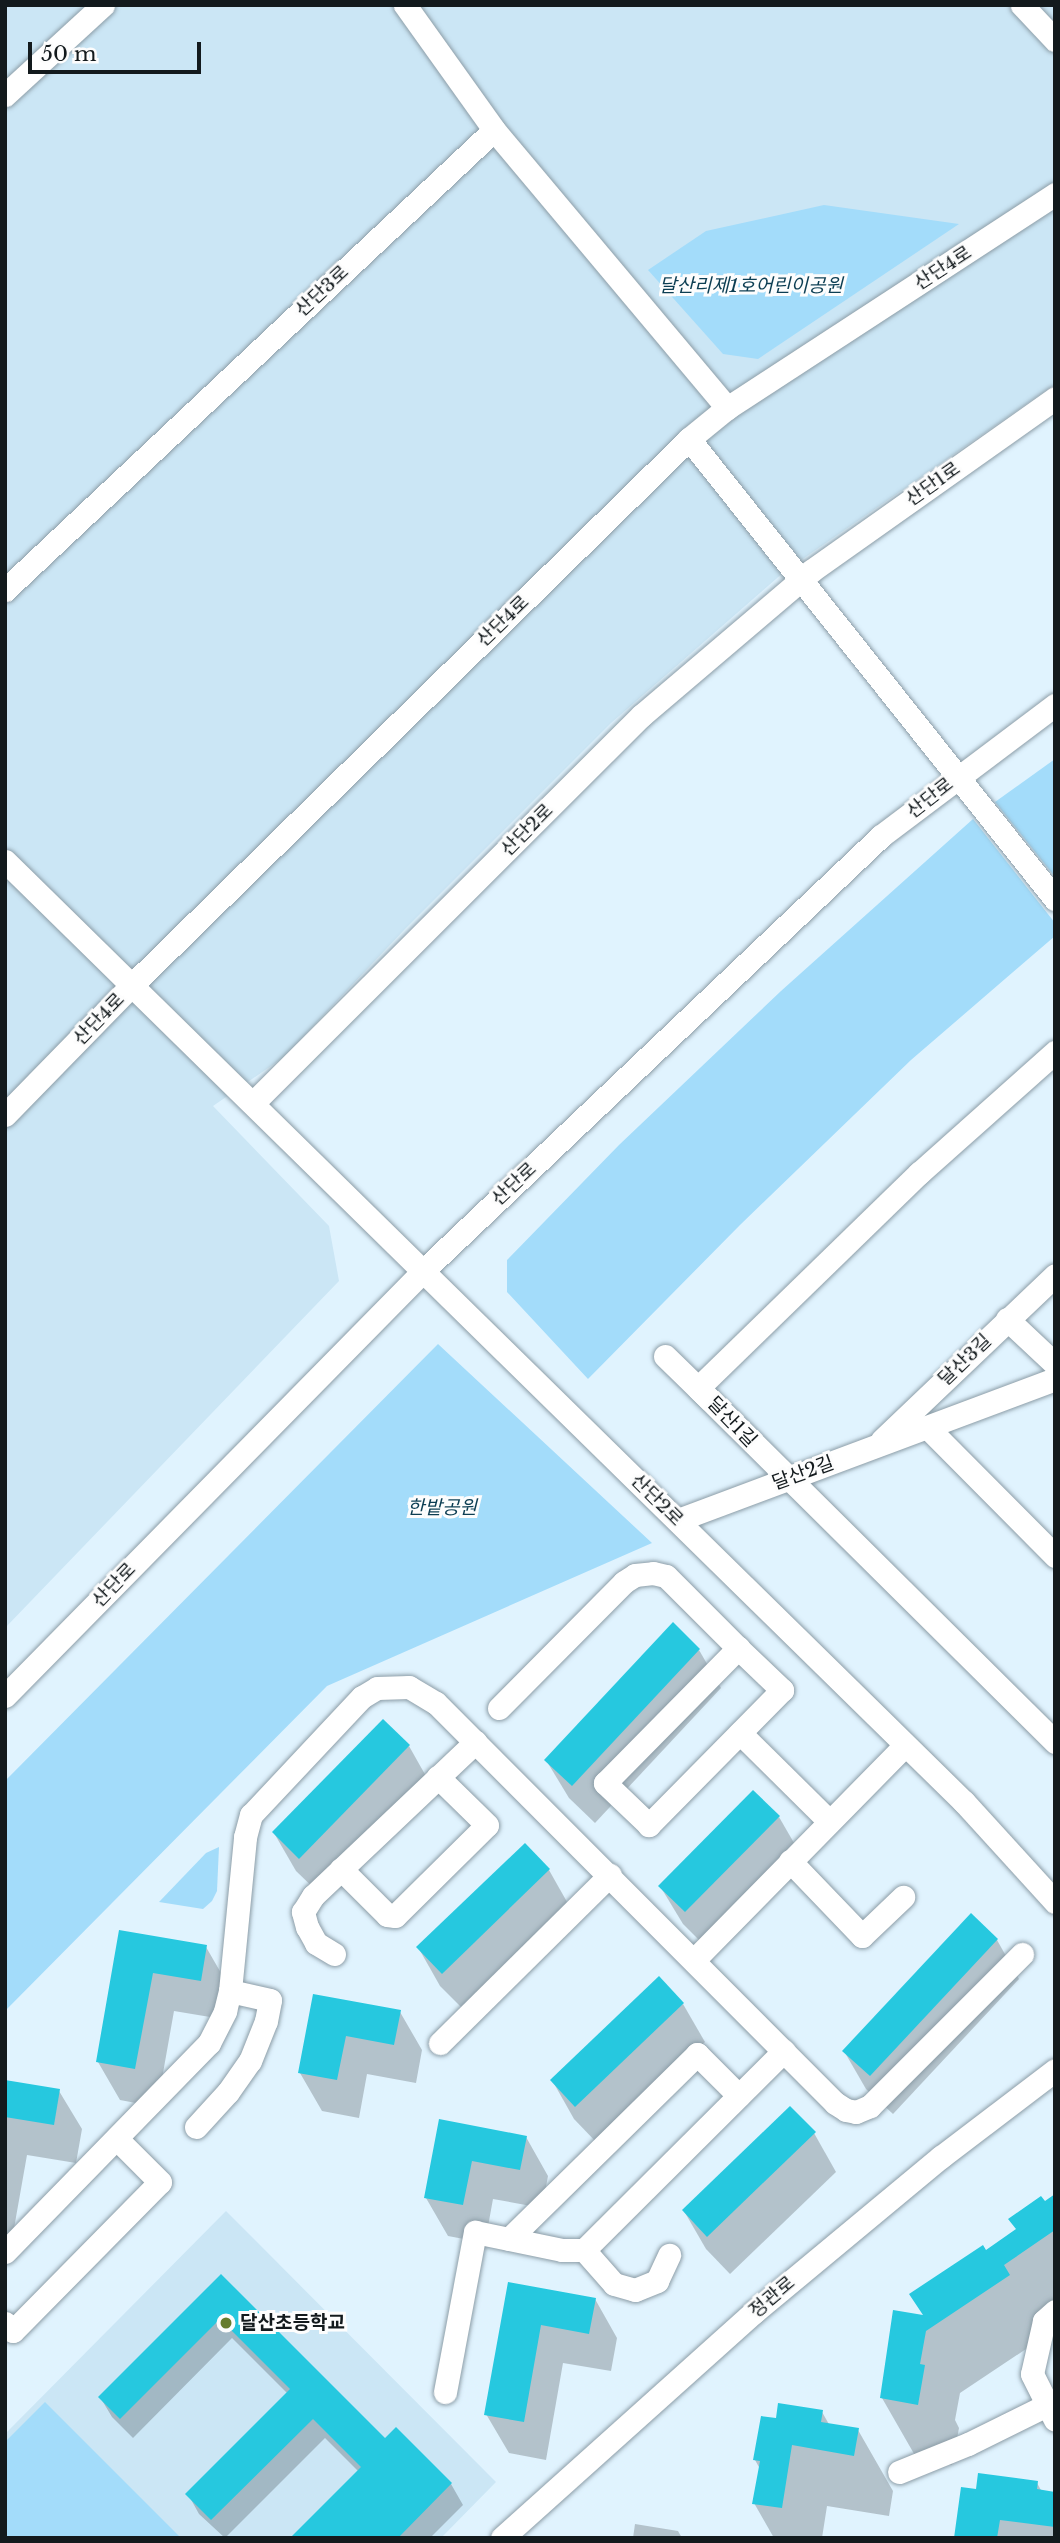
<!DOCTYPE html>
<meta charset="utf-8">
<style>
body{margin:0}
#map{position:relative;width:1060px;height:2543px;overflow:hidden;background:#e0f3fe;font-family:"Libre Baskerville","Noto Sans KR",serif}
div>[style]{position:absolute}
.built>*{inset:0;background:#cbe6f5}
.green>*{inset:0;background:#a3dcfa}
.shadow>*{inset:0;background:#0003}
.building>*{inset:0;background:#26c8df}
.roads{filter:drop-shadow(0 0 2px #8c9da7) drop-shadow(0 0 2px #8c9da7)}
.minor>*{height:23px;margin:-11.5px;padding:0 11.5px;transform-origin:11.5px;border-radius:11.5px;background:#fff}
.dots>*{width:19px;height:19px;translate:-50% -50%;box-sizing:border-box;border:4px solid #fdfdfd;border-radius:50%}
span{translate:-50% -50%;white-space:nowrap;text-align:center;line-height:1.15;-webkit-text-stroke:6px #fdfdfd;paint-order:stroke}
.street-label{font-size:19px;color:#131a1d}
.park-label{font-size:19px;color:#0c3e53;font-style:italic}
.poi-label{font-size:19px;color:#131a1d;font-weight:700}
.left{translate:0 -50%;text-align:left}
.frame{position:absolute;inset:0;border:7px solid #131a1d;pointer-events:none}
.scale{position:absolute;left:28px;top:42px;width:173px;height:32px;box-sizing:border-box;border:4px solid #131a1d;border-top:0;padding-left:9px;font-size:21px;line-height:24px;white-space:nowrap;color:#131a1d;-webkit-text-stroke:5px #fdfdfd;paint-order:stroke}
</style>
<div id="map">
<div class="built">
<div style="clip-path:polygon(5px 5px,1055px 5px,1055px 384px,784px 572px,611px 723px,405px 929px,284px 1057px,213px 1106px,329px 1226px,339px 1281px,5px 1628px)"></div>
<div style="clip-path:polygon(226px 2211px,496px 2482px,441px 2538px,5px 2538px,5px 2434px)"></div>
</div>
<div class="green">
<div style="clip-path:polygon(824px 205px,959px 224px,758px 359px,723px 354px,648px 270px,706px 231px)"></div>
<div style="clip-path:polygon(1055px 759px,1055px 877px,995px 802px)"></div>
<div style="clip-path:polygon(973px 819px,1055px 923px,1055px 936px,911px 1060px,740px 1225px,588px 1379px,507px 1292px,507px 1260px,619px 1145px,781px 991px)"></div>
<div style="clip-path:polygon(438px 1344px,652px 1543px,327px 1686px,5px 2011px,5px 1781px)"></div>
<div style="clip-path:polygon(219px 1847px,217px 1891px,212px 1901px,203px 1909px,159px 1902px,206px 1853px)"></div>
<div style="clip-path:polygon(45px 2402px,181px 2538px,5px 2538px,5px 2442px)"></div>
</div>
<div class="shadow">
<div style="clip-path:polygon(699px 1650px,721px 1688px,595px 1823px,569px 1798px,546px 1760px)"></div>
<div style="clip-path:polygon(409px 1746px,431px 1785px,322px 1896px,296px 1871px,274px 1833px)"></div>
<div style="clip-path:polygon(779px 1817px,801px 1855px,708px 1949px,683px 1924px,660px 1886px)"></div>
<div style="clip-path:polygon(525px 1845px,549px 1870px,571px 1909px,465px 2011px,440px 1986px,418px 1947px)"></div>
<div style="clip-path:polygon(971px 1916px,997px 1940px,1019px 1979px,893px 2114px,866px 2089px,844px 2051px)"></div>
<div style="clip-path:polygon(121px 1932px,206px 1947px,228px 1985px,222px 2019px,174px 2011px,157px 2107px,120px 2100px,98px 2062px)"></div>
<div style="clip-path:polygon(314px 1996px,400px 2012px,422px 2050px,416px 2083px,367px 2074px,359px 2118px,322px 2111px,300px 2073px)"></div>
<div style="clip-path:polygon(683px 2004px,705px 2042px,598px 2144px,574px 2119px,552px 2080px)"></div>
<div style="clip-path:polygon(5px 2081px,59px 2091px,82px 2129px,76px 2163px,27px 2155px,10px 2251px,5px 2250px)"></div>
<div style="clip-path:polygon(441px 2121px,526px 2137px,548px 2176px,542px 2208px,493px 2199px,485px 2243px,448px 2236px,426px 2198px)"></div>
<div style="clip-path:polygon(814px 2133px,836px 2172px,730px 2274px,706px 2249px,684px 2211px)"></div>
<div style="clip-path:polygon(1055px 2196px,1055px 2315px,1044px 2337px,960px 2393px,955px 2420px,959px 2428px,952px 2465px,917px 2459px,882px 2398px,924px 2317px,986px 2252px,1017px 2230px)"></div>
<div style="clip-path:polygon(221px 2276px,385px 2440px,396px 2429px,451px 2484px,463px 2505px,430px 2538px,299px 2538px,359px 2472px,325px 2438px,225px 2538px,199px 2514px,188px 2494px,288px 2394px,232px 2338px,133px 2438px,112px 2417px,100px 2397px)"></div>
<div style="clip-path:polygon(509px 2284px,595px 2299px,617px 2338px,611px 2371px,563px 2363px,546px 2460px,509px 2453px,486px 2414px)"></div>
<div style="clip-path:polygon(822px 2412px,830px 2426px,858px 2430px,893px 2491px,889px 2516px,827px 2506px,822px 2538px,774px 2538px,754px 2503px,760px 2469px,755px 2460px,777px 2420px)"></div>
<div style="clip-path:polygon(1037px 2483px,1042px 2492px,1055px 2493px,1055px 2538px,956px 2538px,977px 2491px)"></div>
<div style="clip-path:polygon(635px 2524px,678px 2531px,682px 2538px,633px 2538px)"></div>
</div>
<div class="building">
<div style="clip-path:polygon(673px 1622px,700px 1649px,572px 1786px,544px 1760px)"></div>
<div style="clip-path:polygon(383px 1719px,410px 1745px,299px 1859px,272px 1832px)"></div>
<div style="clip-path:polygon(753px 1790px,780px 1816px,685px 1912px,658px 1886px)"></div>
<div style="clip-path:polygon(525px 1843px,550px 1869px,442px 1974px,416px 1947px)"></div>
<div style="clip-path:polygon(971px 1913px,998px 1939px,870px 2076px,842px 2051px)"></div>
<div style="clip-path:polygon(119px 1930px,207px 1945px,201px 1981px,153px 1973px,135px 2069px,96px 2062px)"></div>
<div style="clip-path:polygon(659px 1976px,684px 2003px,575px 2107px,550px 2080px)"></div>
<div style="clip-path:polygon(313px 1994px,401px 2010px,394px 2045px,346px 2036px,337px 2080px,298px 2073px)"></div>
<div style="clip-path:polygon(5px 2080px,60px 2089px,54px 2125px,5px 2117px)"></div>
<div style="clip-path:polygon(790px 2106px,816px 2132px,707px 2237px,682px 2210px)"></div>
<div style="clip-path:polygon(439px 2119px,527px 2136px,520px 2170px,472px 2161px,463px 2205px,424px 2198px)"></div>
<div style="clip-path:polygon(1055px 2194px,1055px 2230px,1004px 2265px,1010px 2275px,926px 2331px,920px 2364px,925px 2365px,918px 2405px,880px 2398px,893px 2310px,923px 2315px,909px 2294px,983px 2245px,986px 2250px,1016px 2229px,1008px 2219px,1041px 2196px,1045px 2201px)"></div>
<div style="clip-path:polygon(221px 2274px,385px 2438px,396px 2427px,452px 2483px,398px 2538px,290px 2538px,361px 2467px,313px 2419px,211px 2520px,185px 2494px,290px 2389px,220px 2319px,120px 2419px,98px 2397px)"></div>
<div style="clip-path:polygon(508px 2282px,596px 2298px,589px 2334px,541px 2325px,524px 2422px,484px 2415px)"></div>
<div style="clip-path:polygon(778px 2403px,823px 2410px,821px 2422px,859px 2428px,854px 2456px,792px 2445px,782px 2508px,752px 2504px,760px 2461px,753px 2460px,761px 2416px,776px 2418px)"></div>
<div style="clip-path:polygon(978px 2473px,1038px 2481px,1037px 2489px,1055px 2492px,1055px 2527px,1000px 2520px,997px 2538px,954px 2538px,961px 2487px,976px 2489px)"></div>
</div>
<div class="roads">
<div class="minor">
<div style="left:405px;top:5px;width:153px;rotate:54.5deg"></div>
<div style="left:494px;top:130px;width:363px;rotate:50deg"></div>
<div style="left:1022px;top:5px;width:48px;rotate:46.7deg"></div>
<div style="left:5px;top:95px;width:133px;rotate:-42.6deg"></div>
<div style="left:689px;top:439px;width:588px;rotate:51.49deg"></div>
<div style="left:5px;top:590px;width:671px;rotate:-43.25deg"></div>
<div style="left:5px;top:861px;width:1344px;rotate:44.46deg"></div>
<div style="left:964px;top:1802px;width:135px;rotate:47.7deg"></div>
<div style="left:1055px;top:1052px;width:182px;rotate:138.3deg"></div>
<div style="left:919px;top:1173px;width:308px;rotate:135.8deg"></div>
<div style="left:698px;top:1388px;width:503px;rotate:44.76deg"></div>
<div style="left:254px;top:1102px;width:548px;rotate:-44.93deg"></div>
<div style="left:642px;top:715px;width:222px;rotate:-40.4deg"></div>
<div style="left:811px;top:571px;width:299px;rotate:-35.3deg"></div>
<div style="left:5px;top:1115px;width:182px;rotate:-45.7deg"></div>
<div style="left:132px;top:985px;width:780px;rotate:-44.43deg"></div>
<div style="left:689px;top:439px;width:49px;rotate:-39.2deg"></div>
<div style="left:727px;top:408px;width:392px;rotate:-33.1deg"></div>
<div style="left:1007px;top:1319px;width:66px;rotate:43.2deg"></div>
<div style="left:665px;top:1356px;width:62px;rotate:44.3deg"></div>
<div style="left:927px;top:1427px;width:182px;rotate:45.2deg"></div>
<div style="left:882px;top:1440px;width:239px;rotate:-43.6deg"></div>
<div style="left:678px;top:1520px;width:403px;rotate:-20.5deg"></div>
<div style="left:738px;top:1648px;width:61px;rotate:43.7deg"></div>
<div style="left:782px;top:1690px;width:190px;rotate:134.6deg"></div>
<div style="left:649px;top:1825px;width:61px;rotate:-136.3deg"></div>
<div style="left:605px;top:1783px;width:190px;rotate:-45.4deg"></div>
<div style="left:5px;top:1696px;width:598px;rotate:-45.47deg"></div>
<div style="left:424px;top:1270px;width:630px;rotate:-43.52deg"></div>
<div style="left:881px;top:836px;width:218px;rotate:-37deg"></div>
<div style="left:499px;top:1708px;width:177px;rotate:-45.2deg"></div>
<div style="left:624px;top:1582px;width:13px;rotate:-32deg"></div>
<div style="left:635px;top:1575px;width:18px;rotate:-6deg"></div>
<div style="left:653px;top:1573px;width:13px;rotate:13deg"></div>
<div style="left:666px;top:1576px;width:102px;rotate:45deg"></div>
<div style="left:740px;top:1733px;width:125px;rotate:44.7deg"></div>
<div style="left:790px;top:1861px;width:104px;rotate:46.2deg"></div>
<div style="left:862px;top:1936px;width:57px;rotate:-43.6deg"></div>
<div style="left:341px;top:1869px;width:65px;rotate:45deg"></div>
<div style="left:387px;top:1915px;width:8px;rotate:7deg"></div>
<div style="left:395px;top:1916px;width:129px;rotate:-44.7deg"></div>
<div style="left:487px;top:1825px;width:69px;rotate:-135.6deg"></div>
<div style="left:334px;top:1954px;width:21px;rotate:-149deg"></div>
<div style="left:316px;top:1943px;width:18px;rotate:-119deg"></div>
<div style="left:307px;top:1927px;width:16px;rotate:-105deg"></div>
<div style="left:303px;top:1912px;width:19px;rotate:-58deg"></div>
<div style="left:313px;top:1896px;width:224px;rotate:-43.5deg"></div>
<div style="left:694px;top:1960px;width:301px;rotate:-45.5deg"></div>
<div style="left:440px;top:2043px;width:239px;rotate:-44.7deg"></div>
<div style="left:196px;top:2127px;width:47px;rotate:-47.6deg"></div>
<div style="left:228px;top:2092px;width:38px;rotate:-55deg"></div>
<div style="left:250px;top:2061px;width:43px;rotate:-68.2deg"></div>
<div style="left:266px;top:2021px;width:21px;rotate:-79deg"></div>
<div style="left:270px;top:2000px;width:41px;rotate:-167.3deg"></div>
<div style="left:509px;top:2239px;width:264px;rotate:-44.5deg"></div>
<div style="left:697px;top:2054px;width:59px;rotate:45deg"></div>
<div style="left:584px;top:2250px;width:45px;rotate:48.6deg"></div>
<div style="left:614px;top:2284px;width:22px;rotate:16deg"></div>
<div style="left:635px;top:2290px;width:24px;rotate:-22deg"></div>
<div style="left:657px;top:2281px;width:29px;rotate:-65deg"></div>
<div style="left:5px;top:2252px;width:292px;rotate:-45.7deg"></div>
<div style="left:209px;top:2043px;width:36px;rotate:-63deg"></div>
<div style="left:225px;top:2011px;width:21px;rotate:-76deg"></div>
<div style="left:230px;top:1991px;width:155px;rotate:-84.4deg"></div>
<div style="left:245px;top:1837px;width:23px;rotate:-75deg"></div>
<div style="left:251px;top:1815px;width:162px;rotate:-46.8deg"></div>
<div style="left:362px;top:1697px;width:17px;rotate:-31deg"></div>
<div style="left:377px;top:1688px;width:32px;rotate:-2deg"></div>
<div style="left:409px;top:1687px;width:31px;rotate:31deg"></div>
<div style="left:436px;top:1703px;width:565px;rotate:45.07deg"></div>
<div style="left:835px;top:2103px;width:13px;rotate:32deg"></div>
<div style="left:846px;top:2110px;width:10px;rotate:11deg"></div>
<div style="left:856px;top:2112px;width:15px;rotate:-23deg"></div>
<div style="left:870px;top:2106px;width:215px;rotate:-45deg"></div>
<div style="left:1055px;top:2311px;width:15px;rotate:138deg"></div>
<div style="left:1044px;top:2321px;width:54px;rotate:102.8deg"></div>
<div style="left:1032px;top:2374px;width:51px;rotate:63.4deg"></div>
<div style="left:5px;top:2323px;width:11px;rotate:45deg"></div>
<div style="left:13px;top:2331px;width:209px;rotate:-45.4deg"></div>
<div style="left:160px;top:2182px;width:61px;rotate:-135deg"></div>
<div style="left:445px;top:2392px;width:163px;rotate:-79.4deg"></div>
<div style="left:475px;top:2232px;width:89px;rotate:11.7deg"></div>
<div style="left:562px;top:2250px;width:22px"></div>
<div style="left:584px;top:2250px;width:282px;rotate:-44.9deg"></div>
<div style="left:899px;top:2472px;width:74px;rotate:-22.1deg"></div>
<div style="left:968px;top:2444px;width:88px;rotate:-26.3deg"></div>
<div style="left:502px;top:2538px;width:338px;rotate:-41.9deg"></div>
<div style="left:754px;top:2312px;width:243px;rotate:-39.7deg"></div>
<div style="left:941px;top:2157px;width:143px;rotate:-37.3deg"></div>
</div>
</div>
<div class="dots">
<div style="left:226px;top:2323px;background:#677d2e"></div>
</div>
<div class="street-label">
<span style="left:943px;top:268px;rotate:-33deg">산단4로</span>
<span style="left:322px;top:291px;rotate:-43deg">산단3로</span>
<span style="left:933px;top:484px;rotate:-35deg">산단1로</span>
<span style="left:503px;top:621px;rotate:-44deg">산단4로</span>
<span style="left:930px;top:798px;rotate:-38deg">산단로</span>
<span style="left:527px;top:830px;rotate:-45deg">산단2로</span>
<span style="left:99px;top:1019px;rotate:-46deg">산단4로</span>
<span style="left:514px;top:1184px;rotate:-43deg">산단로</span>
<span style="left:965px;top:1360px;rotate:-44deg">달산3길</span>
<span style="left:732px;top:1422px;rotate:46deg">달산1길</span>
<span style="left:803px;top:1473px;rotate:-20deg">달산2길</span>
<span style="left:657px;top:1500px;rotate:45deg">산단2로</span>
<span style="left:114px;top:1585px;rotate:-46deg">산단로</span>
<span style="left:772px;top:2297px;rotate:-40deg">정관로</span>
</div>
<div class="park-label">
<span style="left:751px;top:286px">달산리제1호어린이공원</span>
<span style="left:442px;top:1508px">한밭공원</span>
</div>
<div class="poi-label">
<span class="left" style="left:240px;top:2323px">달산초등학교</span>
</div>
<div class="frame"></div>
<div class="scale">50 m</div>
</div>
